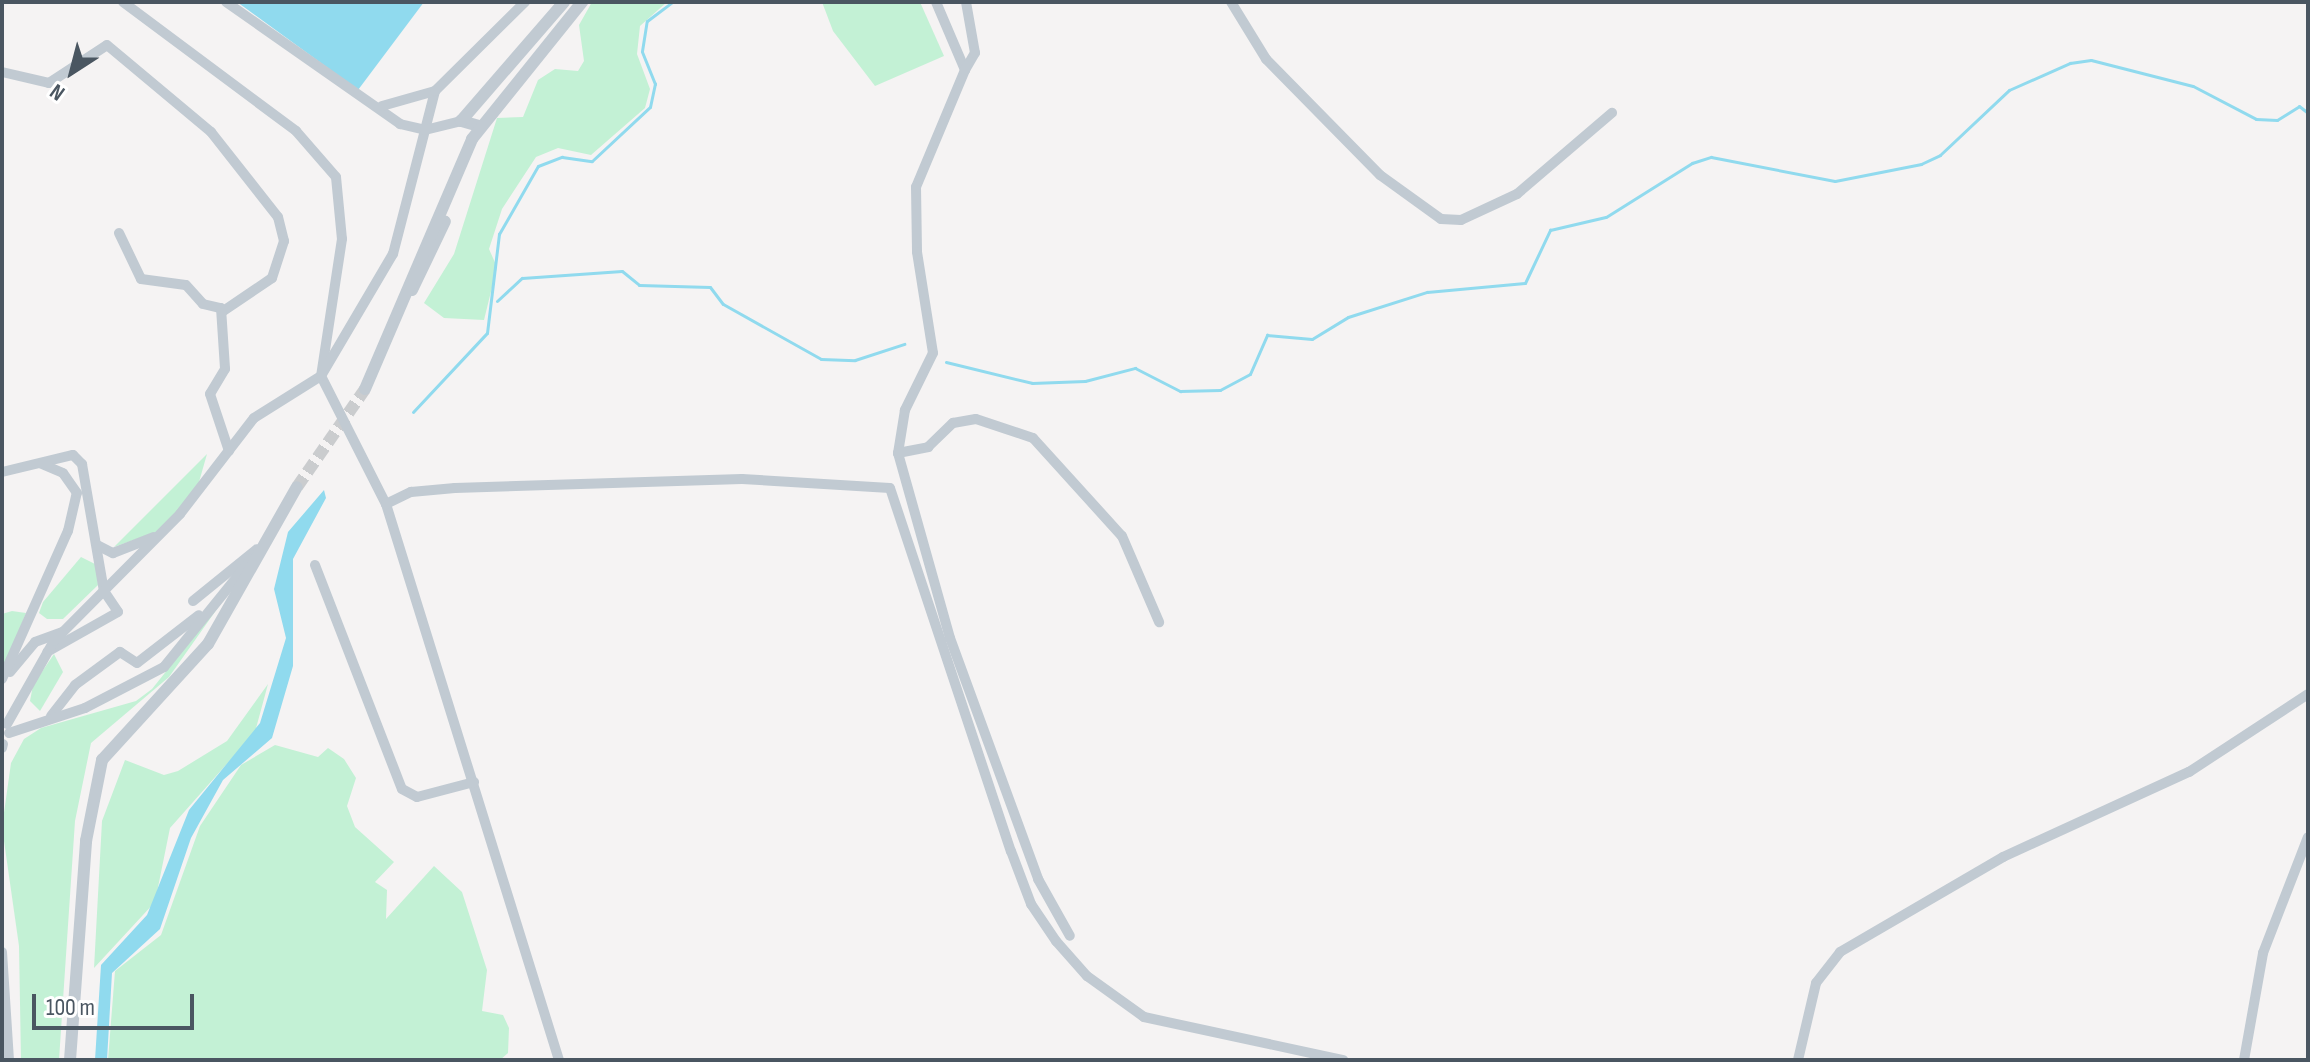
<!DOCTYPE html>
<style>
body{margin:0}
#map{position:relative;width:2310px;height:1062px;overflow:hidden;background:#f5f3f3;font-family:"Sofia Sans Condensed",sans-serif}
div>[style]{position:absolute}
.green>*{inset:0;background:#c3f1d5}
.water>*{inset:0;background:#90daee}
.stream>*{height:3px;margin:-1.5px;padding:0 1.5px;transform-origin:1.5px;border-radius:1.5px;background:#90daee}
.tertiary-tunnel>*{height:12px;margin-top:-6px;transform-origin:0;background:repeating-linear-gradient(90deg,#caccce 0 12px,transparent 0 18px)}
.minor>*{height:10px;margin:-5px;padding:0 5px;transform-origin:5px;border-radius:5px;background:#c1cad2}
.tertiary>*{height:12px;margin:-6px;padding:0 6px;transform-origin:6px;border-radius:6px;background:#c1cad2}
span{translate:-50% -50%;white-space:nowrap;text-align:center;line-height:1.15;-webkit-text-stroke:7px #fff;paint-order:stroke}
.frame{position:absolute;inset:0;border:4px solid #4a5661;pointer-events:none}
.north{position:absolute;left:32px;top:32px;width:80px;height:80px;-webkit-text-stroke:6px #fff;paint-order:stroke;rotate:216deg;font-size:22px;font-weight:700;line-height:32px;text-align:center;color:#4a5661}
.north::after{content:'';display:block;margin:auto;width:28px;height:36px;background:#4a5661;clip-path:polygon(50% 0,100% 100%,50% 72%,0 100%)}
.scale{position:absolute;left:32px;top:994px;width:162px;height:36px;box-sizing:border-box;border:4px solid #4a5661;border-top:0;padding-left:10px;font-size:24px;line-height:28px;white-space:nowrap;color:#4a5661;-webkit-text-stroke:6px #fff;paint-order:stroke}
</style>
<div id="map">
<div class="green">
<div style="clip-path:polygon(592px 2px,667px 2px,640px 26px,637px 54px,650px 89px,645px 108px,591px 155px,558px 148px,536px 157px,502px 209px,489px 249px,497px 267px,484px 320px,444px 318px,424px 303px,454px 254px,497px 118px,523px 117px,538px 80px,555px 69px,578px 71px,584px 61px,579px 25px)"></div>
<div style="clip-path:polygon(822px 2px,920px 2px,944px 56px,875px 86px,833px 31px)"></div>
<div style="clip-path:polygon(207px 454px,197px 489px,159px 531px,114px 547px)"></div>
<div style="clip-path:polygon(81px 557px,97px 565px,98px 585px,63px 619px,47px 619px,39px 613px,43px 602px)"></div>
<div style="clip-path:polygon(224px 599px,169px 677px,91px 743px,75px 821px,59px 1060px,21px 1060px,19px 946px,2px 827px,11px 763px,24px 739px,41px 728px,136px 701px,152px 689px)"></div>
<div style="clip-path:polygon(12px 611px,26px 613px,2px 673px,2px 614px)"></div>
<div style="clip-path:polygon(54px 654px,63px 672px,40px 711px,30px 701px,33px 685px)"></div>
<div style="clip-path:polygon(268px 684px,255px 732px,170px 828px,155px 902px,94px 968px,102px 821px,125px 760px,164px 775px,178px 771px,227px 741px)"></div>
<div style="clip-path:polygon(275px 745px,318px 757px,328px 748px,344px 759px,356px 778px,347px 806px,355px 827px,394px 862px,375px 882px,387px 890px,386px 919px,434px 866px,462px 892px,487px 970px,482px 1011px,503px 1015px,509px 1028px,508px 1053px,500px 1060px,108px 1060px,115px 971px,161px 935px,200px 826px,241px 765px)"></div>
</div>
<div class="water">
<div style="clip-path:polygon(237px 2px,424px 2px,358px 90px)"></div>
<div style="clip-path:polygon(324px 490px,326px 498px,293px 559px,293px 666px,272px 738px,223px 780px,191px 838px,160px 929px,112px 973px,107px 1060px,95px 1060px,101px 965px,147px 915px,189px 810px,260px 723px,286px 638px,274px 589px,288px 532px)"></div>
</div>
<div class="stream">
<div style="left:497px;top:301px;width:34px;rotate:-43deg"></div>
<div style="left:522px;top:278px;width:100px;rotate:-4deg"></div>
<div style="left:622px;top:271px;width:22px;rotate:39deg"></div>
<div style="left:639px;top:285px;width:71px;rotate:1.6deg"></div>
<div style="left:710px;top:287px;width:21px;rotate:53deg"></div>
<div style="left:723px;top:304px;width:112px;rotate:29.3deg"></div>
<div style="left:821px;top:359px;width:34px;rotate:2deg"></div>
<div style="left:855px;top:360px;width:52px;rotate:-18.1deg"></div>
<div style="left:946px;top:362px;width:89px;rotate:13.7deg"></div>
<div style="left:1032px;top:383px;width:53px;rotate:-2.2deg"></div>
<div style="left:1085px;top:381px;width:52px;rotate:-14.6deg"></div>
<div style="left:1135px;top:368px;width:51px;rotate:27.1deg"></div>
<div style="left:1180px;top:391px;width:40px;rotate:-1.4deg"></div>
<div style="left:1220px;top:390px;width:34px;rotate:-28deg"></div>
<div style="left:1250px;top:374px;width:43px;rotate:-66.4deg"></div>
<div style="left:1267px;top:335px;width:45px;rotate:5.1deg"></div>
<div style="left:1312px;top:339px;width:42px;rotate:-31.4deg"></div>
<div style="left:1348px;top:317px;width:83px;rotate:-17.6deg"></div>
<div style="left:1427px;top:292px;width:98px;rotate:-5.2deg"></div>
<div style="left:1525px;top:283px;width:59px;rotate:-64.7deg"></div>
<div style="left:1550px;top:230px;width:57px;rotate:-13.1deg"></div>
<div style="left:1606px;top:217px;width:102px;rotate:-32.1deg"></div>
<div style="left:1692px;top:163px;width:20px;rotate:-18deg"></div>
<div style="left:1711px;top:157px;width:126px;rotate:11deg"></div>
<div style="left:1835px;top:181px;width:88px;rotate:-11.2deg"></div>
<div style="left:1921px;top:164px;width:21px;rotate:-25deg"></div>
<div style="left:1940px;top:155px;width:95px;rotate:-43.3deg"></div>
<div style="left:2009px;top:90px;width:67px;rotate:-23.9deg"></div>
<div style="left:2070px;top:63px;width:21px;rotate:-8deg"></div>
<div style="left:2091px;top:60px;width:105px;rotate:14.3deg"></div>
<div style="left:2193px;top:86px;width:71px;rotate:27.6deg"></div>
<div style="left:2256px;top:119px;width:21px;rotate:3deg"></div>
<div style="left:2277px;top:120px;width:26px;rotate:-32deg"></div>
<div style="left:2299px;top:106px;width:11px;rotate:38deg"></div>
<div style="left:413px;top:412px;width:108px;rotate:-46.9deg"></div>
<div style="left:487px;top:333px;width:100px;rotate:-83.1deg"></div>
<div style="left:499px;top:234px;width:78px;rotate:-60.2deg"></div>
<div style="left:538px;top:166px;width:26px;rotate:-21deg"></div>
<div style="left:562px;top:157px;width:30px;rotate:8deg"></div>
<div style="left:592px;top:161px;width:79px;rotate:-43deg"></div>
<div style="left:650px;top:107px;width:24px;rotate:-78deg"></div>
<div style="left:655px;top:84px;width:35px;rotate:-112deg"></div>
<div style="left:642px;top:51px;width:30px;rotate:-81deg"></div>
<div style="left:647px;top:21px;width:31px;rotate:-37deg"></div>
</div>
<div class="tertiary-tunnel">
<div style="left:297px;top:487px;width:119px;rotate:-55.2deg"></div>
</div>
<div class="minor">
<div style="left:123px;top:2px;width:216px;rotate:36.7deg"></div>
<div style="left:296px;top:131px;width:61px;rotate:49deg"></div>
<div style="left:336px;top:177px;width:62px;rotate:84.5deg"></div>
<div style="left:342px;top:239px;width:139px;rotate:98.7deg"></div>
<div style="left:321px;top:376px;width:144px;rotate:63.1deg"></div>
<div style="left:386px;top:504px;width:582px;rotate:72.72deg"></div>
<div style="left:226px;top:2px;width:213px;rotate:35deg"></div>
<div style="left:400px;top:124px;width:26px;rotate:13deg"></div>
<div style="left:425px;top:130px;width:40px;rotate:-75.6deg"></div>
<div style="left:936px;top:2px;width:74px;rotate:66.9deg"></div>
<div style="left:965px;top:70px;width:127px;rotate:112.7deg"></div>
<div style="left:916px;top:187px;width:65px;rotate:89.1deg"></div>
<div style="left:917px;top:252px;width:102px;rotate:81deg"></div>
<div style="left:933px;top:353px;width:64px;rotate:116.2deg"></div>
<div style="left:905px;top:410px;width:44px;rotate:99.2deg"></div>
<div style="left:898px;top:453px;width:192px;rotate:74.3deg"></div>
<div style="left:950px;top:638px;width:257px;rotate:69.9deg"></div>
<div style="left:1038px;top:879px;width:65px;rotate:60.7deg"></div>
<div style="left:1231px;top:2px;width:67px;rotate:58.4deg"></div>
<div style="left:1266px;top:59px;width:163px;rotate:45.5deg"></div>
<div style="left:1380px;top:175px;width:75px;rotate:35.8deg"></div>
<div style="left:1441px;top:219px;width:20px;rotate:3deg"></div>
<div style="left:1461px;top:220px;width:62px;rotate:-24.9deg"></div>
<div style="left:1517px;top:194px;width:125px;rotate:-40.5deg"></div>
<div style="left:965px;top:70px;width:20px;rotate:-60deg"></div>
<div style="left:975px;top:53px;width:52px;rotate:-100deg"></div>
<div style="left:2px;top:72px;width:48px;rotate:13.2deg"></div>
<div style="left:49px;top:83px;width:69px;rotate:-33.2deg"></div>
<div style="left:107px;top:45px;width:136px;rotate:39.9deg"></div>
<div style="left:211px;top:132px;width:108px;rotate:51.8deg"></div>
<div style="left:278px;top:217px;width:25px;rotate:76deg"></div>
<div style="left:284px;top:241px;width:39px;rotate:108deg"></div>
<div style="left:272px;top:278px;width:60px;rotate:145.8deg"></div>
<div style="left:382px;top:106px;width:55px;rotate:-15.8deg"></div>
<div style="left:435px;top:91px;width:127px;rotate:-44.7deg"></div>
<div style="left:119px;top:233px;width:51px;rotate:64.4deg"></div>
<div style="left:141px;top:279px;width:45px;rotate:7.6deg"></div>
<div style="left:186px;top:285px;width:25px;rotate:48deg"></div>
<div style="left:203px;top:304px;width:18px;rotate:13deg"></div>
<div style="left:221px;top:308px;width:61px;rotate:86.2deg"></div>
<div style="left:225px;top:369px;width:29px;rotate:121deg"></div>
<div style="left:210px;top:394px;width:60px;rotate:71.6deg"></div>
<div style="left:898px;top:453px;width:31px;rotate:-11deg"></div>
<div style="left:928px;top:447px;width:35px;rotate:-44deg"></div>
<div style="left:953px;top:423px;width:23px;rotate:-10deg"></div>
<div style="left:976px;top:419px;width:60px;rotate:18.4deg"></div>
<div style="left:1033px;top:438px;width:132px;rotate:47.8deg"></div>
<div style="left:1122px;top:536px;width:94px;rotate:66.7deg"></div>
<div style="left:2px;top:472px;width:73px;rotate:-13.5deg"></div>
<div style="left:73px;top:455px;width:13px;rotate:45deg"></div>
<div style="left:82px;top:464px;width:129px;rotate:80.2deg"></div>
<div style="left:104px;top:591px;width:25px;rotate:56deg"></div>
<div style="left:118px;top:612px;width:81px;rotate:150.6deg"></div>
<div style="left:386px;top:504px;width:28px;rotate:-26deg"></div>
<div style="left:411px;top:492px;width:44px;rotate:-5.2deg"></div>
<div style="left:455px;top:488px;width:287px;rotate:-1.8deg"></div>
<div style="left:742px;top:479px;width:148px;rotate:3.5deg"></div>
<div style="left:890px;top:488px;width:383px;rotate:71.6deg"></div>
<div style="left:1011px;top:851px;width:57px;rotate:69.3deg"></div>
<div style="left:1031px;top:904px;width:45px;rotate:56deg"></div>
<div style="left:1056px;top:941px;width:47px;rotate:48.5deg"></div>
<div style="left:1087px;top:976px;width:70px;rotate:35.7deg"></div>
<div style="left:1144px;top:1017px;width:204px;rotate:12.2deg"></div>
<div style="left:97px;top:545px;width:18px;rotate:27deg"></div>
<div style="left:113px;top:553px;width:44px;rotate:-21.3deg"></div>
<div style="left:315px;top:565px;width:240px;rotate:68.8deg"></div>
<div style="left:402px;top:789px;width:17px;rotate:28deg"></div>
<div style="left:417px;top:797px;width:59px;rotate:-14.7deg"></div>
<div style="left:193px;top:601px;width:82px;rotate:-39.1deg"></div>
<div style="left:10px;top:672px;width:39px;rotate:-50deg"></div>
<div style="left:35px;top:642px;width:30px;rotate:-20deg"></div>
<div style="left:2px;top:679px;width:162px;rotate:-66deg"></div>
<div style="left:68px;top:531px;width:39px;rotate:-77deg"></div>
<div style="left:77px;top:493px;width:24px;rotate:-125deg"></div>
<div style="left:63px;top:473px;width:23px;rotate:-157deg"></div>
<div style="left:51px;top:716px;width:39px;rotate:-52deg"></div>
<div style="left:75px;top:685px;width:56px;rotate:-36.3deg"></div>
<div style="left:120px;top:652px;width:20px;rotate:33deg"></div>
<div style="left:137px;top:663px;width:78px;rotate:-37.7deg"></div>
<div style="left:7px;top:724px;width:95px;rotate:-60.5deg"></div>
<div style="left:54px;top:641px;width:179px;rotate:-45.2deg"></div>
<div style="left:180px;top:514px;width:121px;rotate:-52.4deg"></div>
<div style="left:254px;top:418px;width:79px;rotate:-32.1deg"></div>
<div style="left:321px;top:376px;width:142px;rotate:-59.5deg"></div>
<div style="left:393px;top:254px;width:128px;rotate:-75.5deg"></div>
<div style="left:425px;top:130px;width:37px;rotate:-14deg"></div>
<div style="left:9px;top:733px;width:80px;rotate:-18.2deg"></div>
<div style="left:85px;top:708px;width:89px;rotate:-27.4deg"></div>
<div style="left:164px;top:667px;width:141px;rotate:-51deg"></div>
<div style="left:2px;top:748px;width:4px;rotate:-76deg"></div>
<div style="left:2px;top:952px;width:108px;rotate:86.3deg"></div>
<div style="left:1798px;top:1060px;width:79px;rotate:-76.8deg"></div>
<div style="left:1816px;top:983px;width:39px;rotate:-52deg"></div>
<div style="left:1840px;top:952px;width:189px;rotate:-30.2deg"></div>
<div style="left:2003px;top:857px;width:205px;rotate:-24.6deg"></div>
<div style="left:2189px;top:772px;width:142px;rotate:-33.2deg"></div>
<div style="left:2244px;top:1060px;width:109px;rotate:-79.9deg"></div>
<div style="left:2263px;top:953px;width:124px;rotate:-68.8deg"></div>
</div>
<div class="tertiary">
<div style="left:479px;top:126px;width:19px;rotate:-164deg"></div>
<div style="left:461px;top:121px;width:157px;rotate:-49.1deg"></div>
<div style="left:412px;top:290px;width:76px;rotate:-64.4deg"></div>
<div style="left:365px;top:389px;width:272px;rotate:-66.8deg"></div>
<div style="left:472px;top:139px;width:176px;rotate:-51.2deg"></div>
<div style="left:70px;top:1060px;width:220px;rotate:-85.8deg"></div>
<div style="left:86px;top:841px;width:83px;rotate:-78.8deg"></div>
<div style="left:102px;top:760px;width:157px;rotate:-47.6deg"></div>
<div style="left:208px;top:644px;width:180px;rotate:-60.5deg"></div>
</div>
<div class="frame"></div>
<div class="north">N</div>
<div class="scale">100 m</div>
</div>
